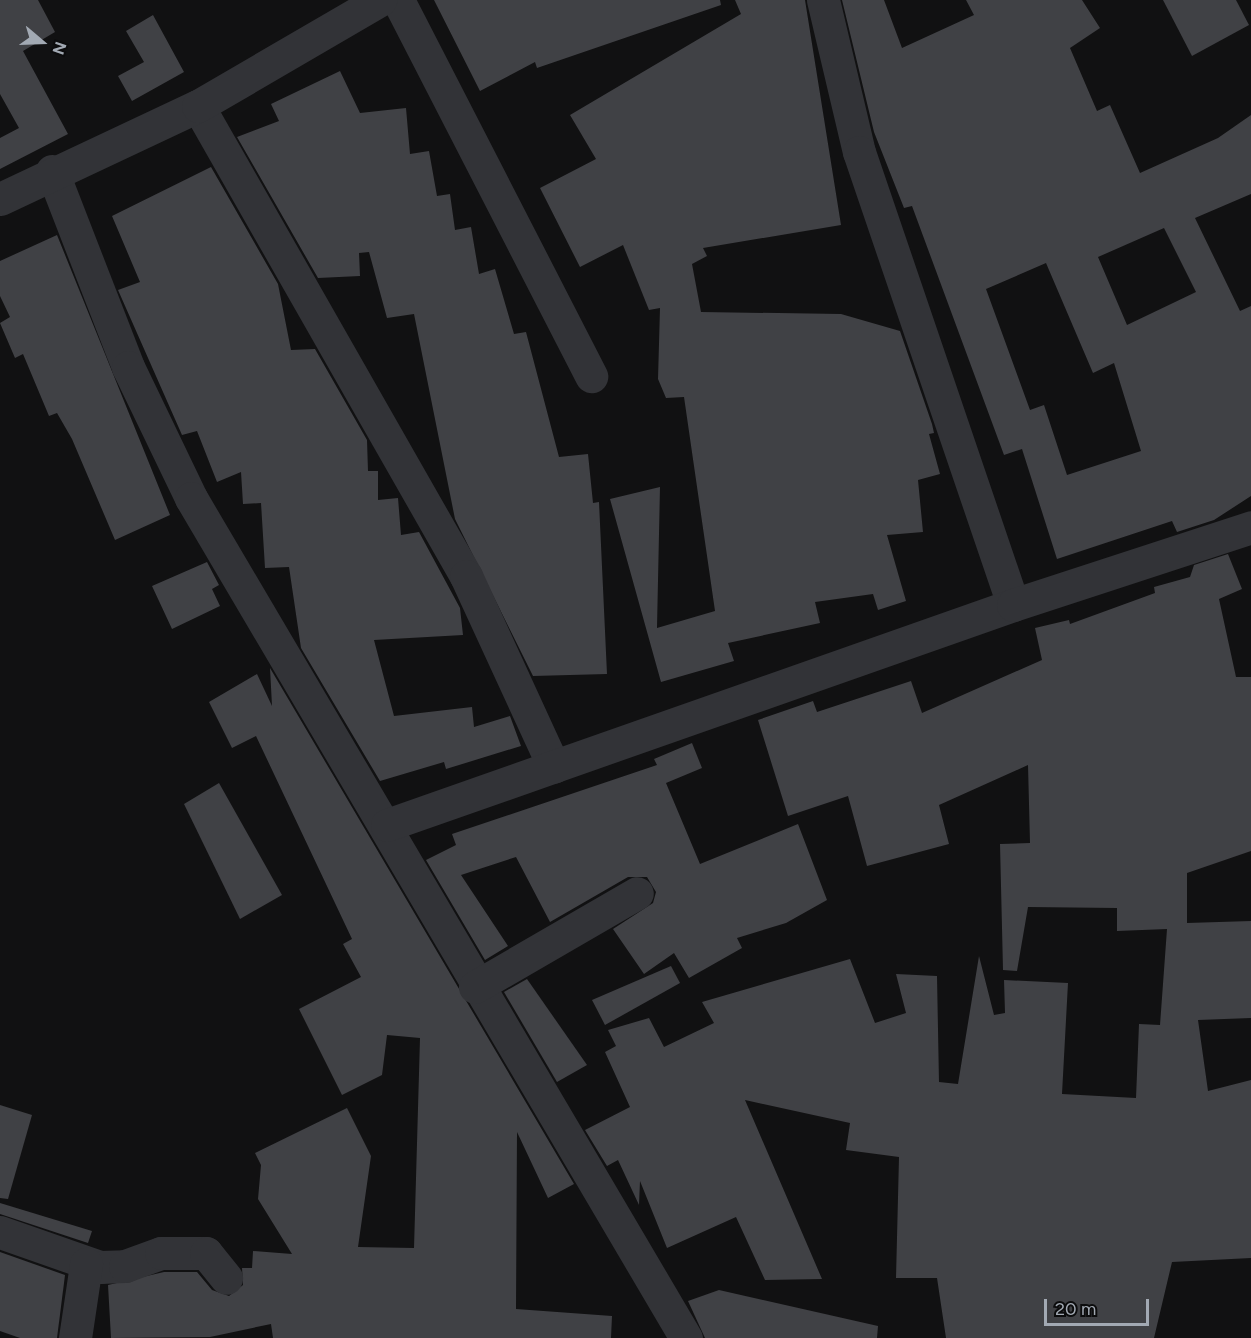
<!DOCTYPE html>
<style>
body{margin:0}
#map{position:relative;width:1251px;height:1338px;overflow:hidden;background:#111112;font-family:Figtree,sans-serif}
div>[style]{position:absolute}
.building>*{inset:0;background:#404145}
.street>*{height:33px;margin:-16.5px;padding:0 16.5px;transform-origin:16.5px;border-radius:16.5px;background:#323337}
span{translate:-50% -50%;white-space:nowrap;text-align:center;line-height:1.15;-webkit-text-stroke:4.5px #0c0c0d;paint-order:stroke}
.north{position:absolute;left:12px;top:12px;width:60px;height:60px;-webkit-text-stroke:4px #0c0c0d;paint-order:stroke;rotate:109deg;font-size:16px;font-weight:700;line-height:24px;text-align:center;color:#a2a9b3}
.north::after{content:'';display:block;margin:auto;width:21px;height:27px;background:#a2a9b3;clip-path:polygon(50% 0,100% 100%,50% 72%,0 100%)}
.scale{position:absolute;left:1044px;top:1299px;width:105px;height:27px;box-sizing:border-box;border:3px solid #a2a9b3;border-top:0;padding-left:8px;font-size:18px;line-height:21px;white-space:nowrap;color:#a2a9b3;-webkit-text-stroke:4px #0c0c0d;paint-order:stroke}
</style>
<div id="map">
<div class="building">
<div style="clip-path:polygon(0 0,38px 0,55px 32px,23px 51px,68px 134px,0 169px,0 138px,19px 128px,0 94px)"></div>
<div style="clip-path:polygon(434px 0,720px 0,721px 5px,537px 68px,535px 62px,480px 91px)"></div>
<div style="clip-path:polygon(735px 0,805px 0,841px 225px,703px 248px,707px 256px,692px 264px,701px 312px,841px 314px,900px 331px,932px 424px,934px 433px,929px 434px,940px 474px,918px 480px,923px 532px,887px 535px,906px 601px,878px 610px,873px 594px,815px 602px,820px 623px,728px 643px,734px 661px,661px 682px,610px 499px,660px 487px,657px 628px,715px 611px,684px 397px,666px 398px,658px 379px,660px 308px,649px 310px,623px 245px,580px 267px,540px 188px,596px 159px,570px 115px,741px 14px)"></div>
<div style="clip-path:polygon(evenodd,842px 0,884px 0,902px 48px,974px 15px,966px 0,1082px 0,1100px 28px,1070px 48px,1097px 111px,1110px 105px,1140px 173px,1218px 138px,1251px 115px,1251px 194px,1195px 218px,1240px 311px,1251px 306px,1251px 496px,1214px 520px,1177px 532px,1172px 521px,1057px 559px,1022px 449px,1004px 455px,912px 206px,904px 208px,874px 132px,842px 0,1164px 228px,1196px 292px,1127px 325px,1098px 257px,1164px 228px,842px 0,1046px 263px,1093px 373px,1114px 363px,1141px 451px,1067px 475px,1044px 405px,1030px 410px,986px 289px,1046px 263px)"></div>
<div style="clip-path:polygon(1163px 0,1236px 0,1249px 25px,1192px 56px)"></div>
<div style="clip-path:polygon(153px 15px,184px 72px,132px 101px,118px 76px,144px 62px,126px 31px)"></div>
<div style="clip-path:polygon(340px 71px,360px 113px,406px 108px,410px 154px,429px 151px,437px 196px,450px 194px,455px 230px,471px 227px,479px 274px,495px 269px,514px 334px,526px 332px,559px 457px,588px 454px,593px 503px,599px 502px,607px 674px,533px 676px,455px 519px,414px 314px,387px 318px,369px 252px,359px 253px,360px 276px,318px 278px,237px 137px,279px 121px,271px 104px)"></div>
<div style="clip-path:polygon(211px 167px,278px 284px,291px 350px,315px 349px,367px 440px,368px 471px,378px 471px,378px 500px,398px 498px,401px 535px,419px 532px,460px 608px,463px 635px,374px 640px,394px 716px,472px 707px,474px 727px,510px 716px,521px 746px,446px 769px,444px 762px,380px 781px,301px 648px,289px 567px,265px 568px,261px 503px,243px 504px,241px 472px,217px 482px,197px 431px,182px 435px,118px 290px,140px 282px,112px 216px)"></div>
<div style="clip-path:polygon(57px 235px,170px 515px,115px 540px,72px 439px,57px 413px,49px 416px,23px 354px,15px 358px,0 323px,10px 317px,0 296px,0 261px)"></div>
<div style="clip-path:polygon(1228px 554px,1242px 589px,1219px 599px,1236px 677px,1251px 677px,1251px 851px,1187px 873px,1187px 923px,1251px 921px,1251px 1018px,1198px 1020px,1208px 1091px,1251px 1080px,1251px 1258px,1172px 1262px,1154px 1338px,946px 1338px,937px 1278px,896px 1278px,899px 1157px,846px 1150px,850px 1123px,745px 1100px,822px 1279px,765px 1280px,736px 1217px,667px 1248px,640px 1181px,639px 1205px,618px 1160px,607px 1166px,585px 1130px,630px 1107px,605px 1052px,616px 1046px,608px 1030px,649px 1018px,664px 1047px,714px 1023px,702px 1002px,850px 959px,875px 1023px,906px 1013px,896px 974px,937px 976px,939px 1082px,958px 1084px,979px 956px,994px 1015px,1005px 1013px,1004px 980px,1068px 983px,1062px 1094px,1136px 1098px,1139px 1024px,1160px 1025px,1167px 929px,1117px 931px,1117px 908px,1028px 907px,1017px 971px,1003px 970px,1000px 844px,1030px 843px,1028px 765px,939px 805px,949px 844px,867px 866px,848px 796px,788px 816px,758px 720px,813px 701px,817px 712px,911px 681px,922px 713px,1042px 660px,1035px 628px,1069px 620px,1070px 624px,1155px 593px,1154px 587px,1190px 577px,1194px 565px)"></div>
<div style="clip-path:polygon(207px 562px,219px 585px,212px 589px,220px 606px,172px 629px,152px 586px)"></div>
<div style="clip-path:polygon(270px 668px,574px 1184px,548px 1198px,517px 1132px,516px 1309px,612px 1316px,611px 1338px,273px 1338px,271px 1324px,210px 1337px,111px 1338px,108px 1285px,164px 1272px,197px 1272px,212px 1290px,229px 1296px,243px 1285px,242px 1268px,252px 1268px,253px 1251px,292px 1254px,258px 1199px,261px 1165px,255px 1153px,347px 1108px,371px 1156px,358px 1247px,414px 1248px,420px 1038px,387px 1035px,382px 1075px,342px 1095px,299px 1009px,361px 977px,343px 944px,352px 939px,256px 736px,232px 748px,209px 702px,257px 674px,272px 706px)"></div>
<div style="clip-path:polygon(692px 743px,702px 768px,666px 783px,700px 864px,798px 824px,827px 900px,786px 923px,737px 938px,742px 948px,689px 978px,674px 953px,644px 974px,613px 929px,653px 903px,656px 892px,647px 877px,628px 877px,550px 922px,516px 857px,461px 875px,508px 946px,485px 960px,426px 860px,456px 845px,452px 834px,657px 765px,654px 759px)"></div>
<div style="clip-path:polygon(219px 783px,282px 895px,240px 919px,184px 804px)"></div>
<div style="clip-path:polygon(671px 966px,680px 983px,605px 1025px,592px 1000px)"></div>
<div style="clip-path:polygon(527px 979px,587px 1065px,557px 1082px,504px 992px)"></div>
<div style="clip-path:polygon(0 1105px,32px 1115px,8px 1199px,0 1198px)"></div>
<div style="clip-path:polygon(0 1203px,92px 1231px,88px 1243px,0 1214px)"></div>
<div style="clip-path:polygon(0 1252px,65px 1275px,57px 1338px,20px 1338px,0 1331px)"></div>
<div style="clip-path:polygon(719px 1290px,878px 1326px,877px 1338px,705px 1338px,688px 1301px)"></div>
</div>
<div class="street">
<div style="left:398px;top:0;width:423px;rotate:62.8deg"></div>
<div style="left:823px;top:0;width:156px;rotate:76.7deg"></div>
<div style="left:859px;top:152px;width:478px;rotate:71.2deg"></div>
<div style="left:198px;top:106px;width:541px;rotate:60.31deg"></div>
<div style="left:466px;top:576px;width:210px;rotate:65.3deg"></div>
<div style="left:52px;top:171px;width:210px;rotate:68.8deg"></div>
<div style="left:128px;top:367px;width:145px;rotate:64.3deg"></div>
<div style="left:191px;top:498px;width:975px;rotate:59.49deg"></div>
<div style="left:0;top:199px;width:219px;rotate:-25.2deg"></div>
<div style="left:198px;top:106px;width:211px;rotate:-30.2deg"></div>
<div style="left:387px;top:825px;width:664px;rotate:-19.36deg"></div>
<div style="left:1013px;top:605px;width:250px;rotate:-18.1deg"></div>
<div style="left:475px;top:987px;width:187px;rotate:-30.1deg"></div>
<div style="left:0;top:1232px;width:106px;rotate:19.3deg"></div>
<div style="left:100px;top:1267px;width:25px;rotate:-2deg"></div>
<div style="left:125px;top:1266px;width:38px;rotate:-20deg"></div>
<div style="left:161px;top:1253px;width:45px"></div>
<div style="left:206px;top:1253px;width:32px;rotate:51deg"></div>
<div style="left:75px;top:1338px;width:75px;rotate:-81.5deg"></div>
</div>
<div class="north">N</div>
<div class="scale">20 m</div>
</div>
